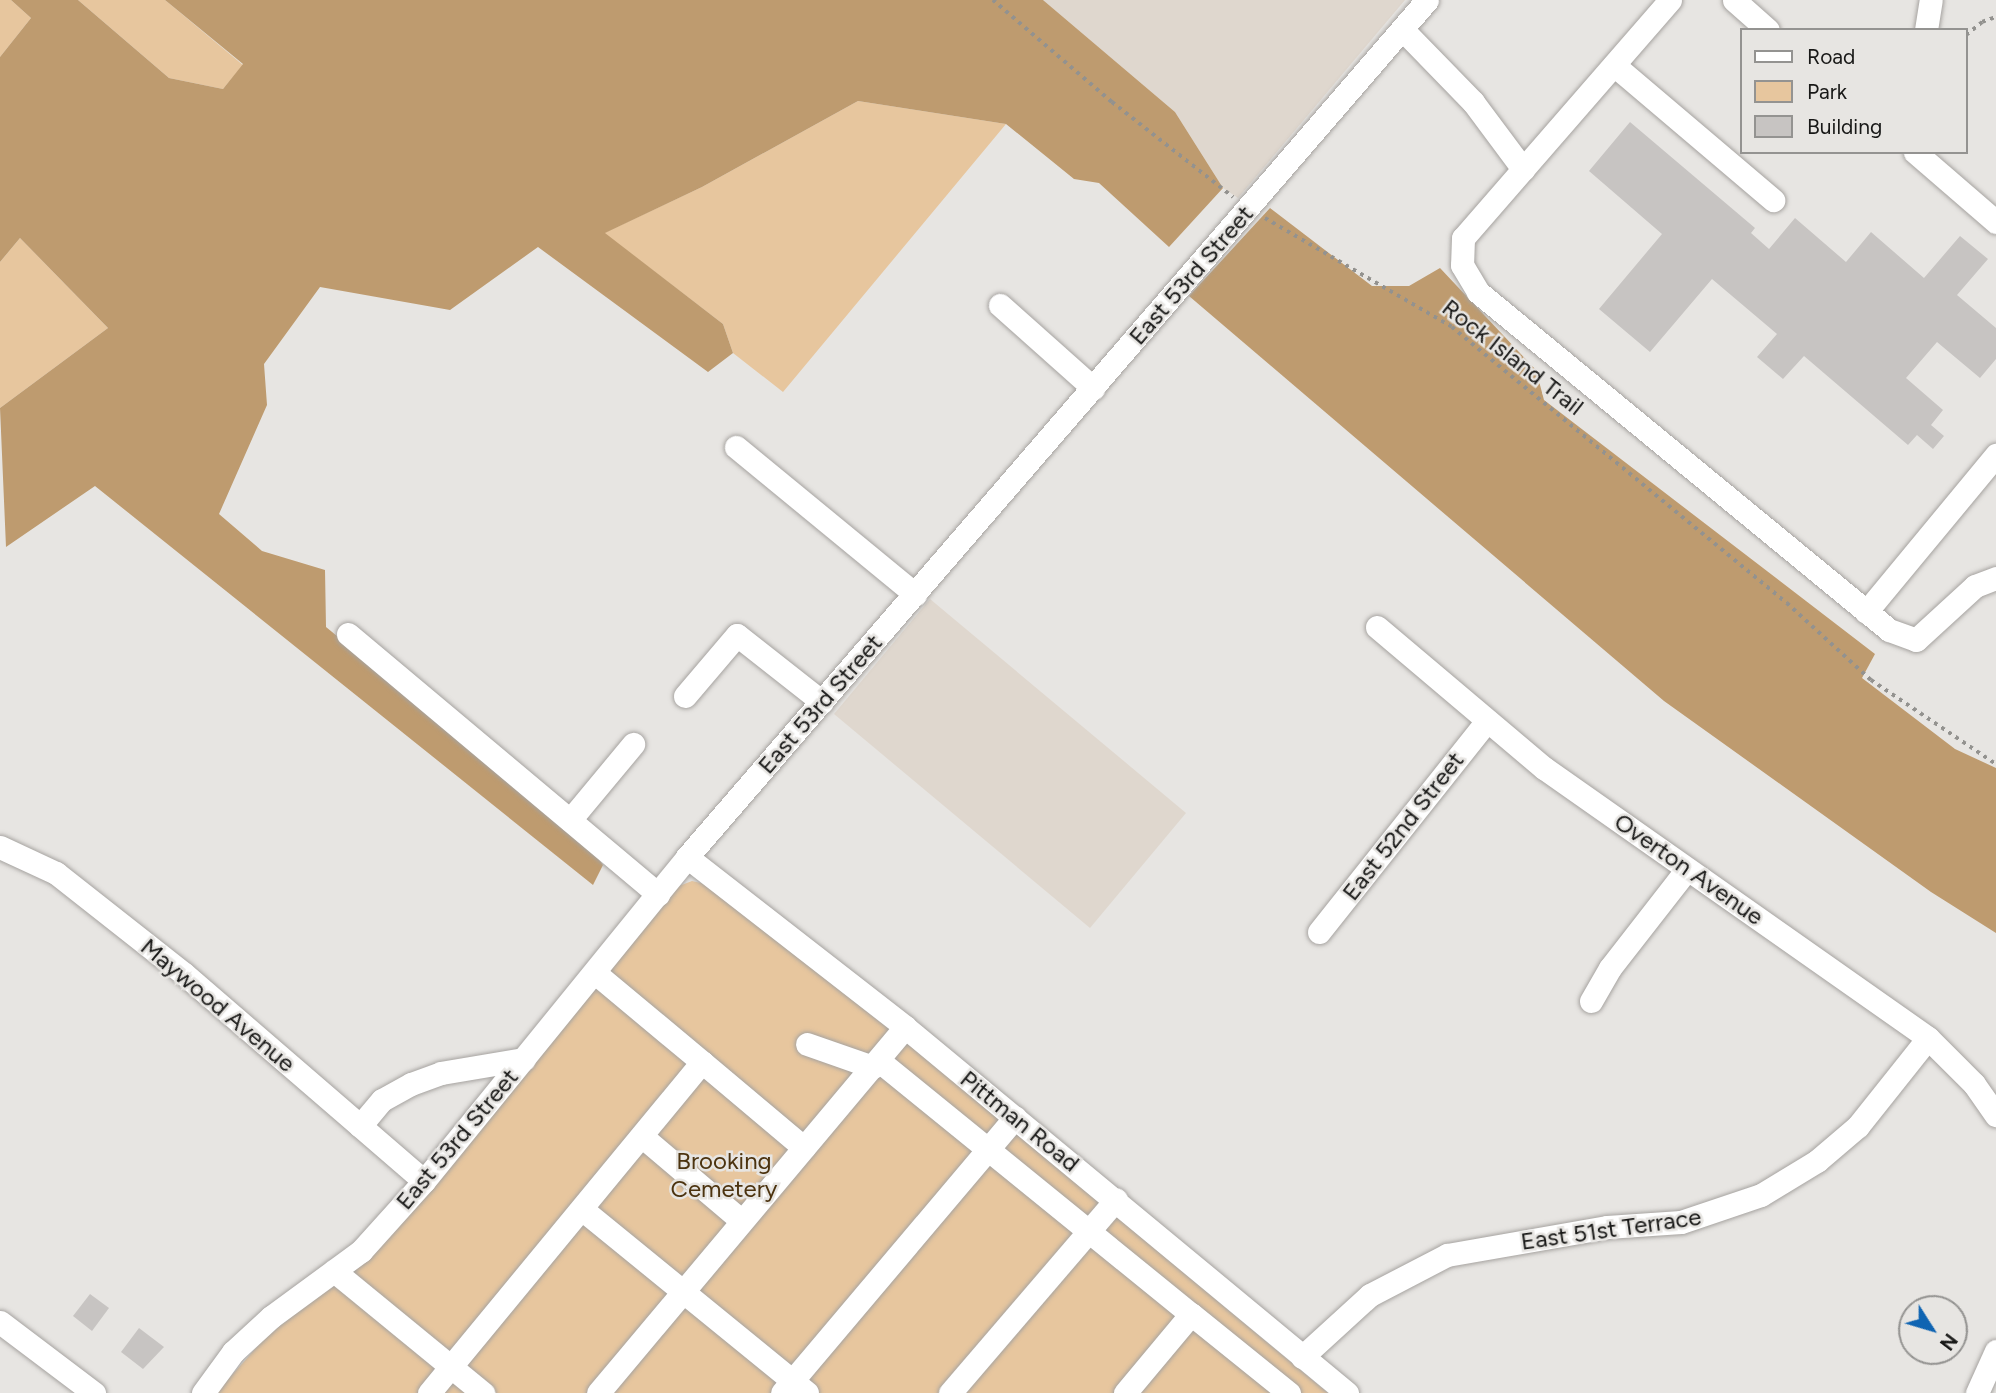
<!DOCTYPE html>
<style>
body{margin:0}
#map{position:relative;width:1996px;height:1393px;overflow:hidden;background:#e7e5e2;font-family:Figtree,sans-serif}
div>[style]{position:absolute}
.built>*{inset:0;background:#dfd7ce}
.green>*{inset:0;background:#e7c69e}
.forest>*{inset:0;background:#be9b6f}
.building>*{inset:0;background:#c7c4c2}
.path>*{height:3.5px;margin-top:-1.75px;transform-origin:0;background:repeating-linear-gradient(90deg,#93928f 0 3.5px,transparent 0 8.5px)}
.roads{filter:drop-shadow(0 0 2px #a6a3a0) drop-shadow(0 0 2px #a6a3a0)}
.minor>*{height:23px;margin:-11.5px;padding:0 11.5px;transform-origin:11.5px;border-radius:11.5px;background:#fff}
span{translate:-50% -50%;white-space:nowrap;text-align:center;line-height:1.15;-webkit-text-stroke:5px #e7e5e2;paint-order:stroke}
.street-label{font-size:24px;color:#181817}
.park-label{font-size:24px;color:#4c330f}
.legend{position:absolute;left:1740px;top:28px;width:228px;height:126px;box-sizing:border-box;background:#e7e5e2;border:2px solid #949391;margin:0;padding:9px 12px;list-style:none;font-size:21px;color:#181817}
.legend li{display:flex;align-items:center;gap:14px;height:35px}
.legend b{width:35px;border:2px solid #949391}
.north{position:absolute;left:1898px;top:1295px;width:70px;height:70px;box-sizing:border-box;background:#e7e5e2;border:2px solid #949391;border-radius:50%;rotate:127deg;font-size:19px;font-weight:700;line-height:28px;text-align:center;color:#181817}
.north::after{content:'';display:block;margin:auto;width:24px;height:32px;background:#0f64b2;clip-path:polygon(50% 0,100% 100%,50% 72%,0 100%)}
</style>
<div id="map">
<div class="built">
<div style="clip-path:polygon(1043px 0,1405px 0,1238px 198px,1223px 188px,1175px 112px)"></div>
<div style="clip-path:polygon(930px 599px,1186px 813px,1090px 928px,834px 714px)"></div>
</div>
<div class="green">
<div style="clip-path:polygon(0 0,11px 0,31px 18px,0 57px)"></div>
<div style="clip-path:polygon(78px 0,165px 0,243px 65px,223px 89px,169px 78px)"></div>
<div style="clip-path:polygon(858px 101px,1006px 124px,783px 392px,733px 353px,723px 324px,604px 233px,702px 187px)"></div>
<div style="clip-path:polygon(20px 238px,108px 328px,0 408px,0 262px)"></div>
<div style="clip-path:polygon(692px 881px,705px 884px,922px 1055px,1328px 1393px,216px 1393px,264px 1339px,375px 1250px,679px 886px)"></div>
</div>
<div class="forest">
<div style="clip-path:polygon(11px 0,78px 0,169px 78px,223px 89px,243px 64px,165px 0,1043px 0,1175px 112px,1223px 188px,1169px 247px,1099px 183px,1074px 179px,1006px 124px,858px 101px,702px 187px,605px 233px,723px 324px,733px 353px,708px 372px,538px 247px,450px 310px,320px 287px,264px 364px,267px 405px,219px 514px,262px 551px,325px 570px,326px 627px,585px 840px,603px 865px,593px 885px,95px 486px,6px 547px,0 408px,108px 328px,20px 238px,0 262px,0 57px,31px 18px)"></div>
<div style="clip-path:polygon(1270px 208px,1372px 286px,1409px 286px,1440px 268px,1536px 370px,1544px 400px,1875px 654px,1862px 678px,1955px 749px,1996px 768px,1996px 933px,1931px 892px,1664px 701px,1189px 296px)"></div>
</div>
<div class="building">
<div style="clip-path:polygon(1630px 122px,1755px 228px,1751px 233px,1769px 249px,1795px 218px,1846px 262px,1871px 232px,1924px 278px,1960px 236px,1988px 259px,1957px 295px,1996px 328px,1996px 359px,1980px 378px,1937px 342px,1906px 378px,1943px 410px,1931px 425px,1944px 436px,1933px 449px,1917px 435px,1908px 445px,1804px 356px,1783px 379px,1757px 357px,1777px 334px,1712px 279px,1650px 352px,1599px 309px,1662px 234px,1589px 171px)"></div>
<div style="clip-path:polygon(90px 1294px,109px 1308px,92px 1331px,73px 1316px)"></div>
<div style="clip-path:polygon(139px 1328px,164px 1347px,143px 1369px,121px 1352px)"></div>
</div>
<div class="path">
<div style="left:993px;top:0;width:157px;rotate:40.6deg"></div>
<div style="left:1112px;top:102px;width:154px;rotate:38.1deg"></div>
<div style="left:1966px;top:35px;width:21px;rotate:-39deg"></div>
<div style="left:1982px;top:22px;width:15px;rotate:-20deg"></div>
<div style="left:1265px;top:218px;width:216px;rotate:30.2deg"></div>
<div style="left:1452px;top:327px;width:434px;rotate:39.5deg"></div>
<div style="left:1787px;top:603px;width:114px;rotate:42.5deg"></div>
<div style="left:1871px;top:680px;width:151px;rotate:33.9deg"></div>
</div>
<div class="roads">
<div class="minor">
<div style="left:1670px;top:0;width:315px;rotate:131deg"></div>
<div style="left:1463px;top:238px;width:27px;rotate:92deg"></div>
<div style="left:1462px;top:265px;width:31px;rotate:59deg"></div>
<div style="left:1478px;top:292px;width:532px;rotate:39.43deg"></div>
<div style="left:1889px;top:630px;width:29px;rotate:20deg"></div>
<div style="left:1916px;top:640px;width:80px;rotate:-42.5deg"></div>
<div style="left:1975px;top:586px;width:22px;rotate:-21deg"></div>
<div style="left:1734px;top:0;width:45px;rotate:41.4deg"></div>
<div style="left:1402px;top:29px;width:102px;rotate:45.8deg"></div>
<div style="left:1473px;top:102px;width:84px;rotate:53.3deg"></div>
<div style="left:1926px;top:30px;width:30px;rotate:-81deg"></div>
<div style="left:1614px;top:65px;width:209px;rotate:40.3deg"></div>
<div style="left:1915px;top:152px;width:107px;rotate:40.8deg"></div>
<div style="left:1000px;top:305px;width:125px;rotate:41.7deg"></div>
<div style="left:736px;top:447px;width:232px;rotate:39.4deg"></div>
<div style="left:1866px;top:612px;width:204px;rotate:-50.4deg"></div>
<div style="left:1377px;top:627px;width:219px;rotate:40.2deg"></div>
<div style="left:1544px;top:768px;width:469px;rotate:35.1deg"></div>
<div style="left:1928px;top:1038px;width:65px;rotate:45deg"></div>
<div style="left:1974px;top:1084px;width:38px;rotate:55deg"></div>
<div style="left:348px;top:634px;width:405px;rotate:40deg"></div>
<div style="left:685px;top:696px;width:80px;rotate:-49.6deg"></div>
<div style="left:737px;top:635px;width:108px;rotate:38.2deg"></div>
<div style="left:570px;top:820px;width:99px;rotate:-50.3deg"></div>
<div style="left:0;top:847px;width:62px;rotate:24.9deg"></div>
<div style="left:56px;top:873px;width:162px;rotate:38.2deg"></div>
<div style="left:183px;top:973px;width:318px;rotate:40.8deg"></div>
<div style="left:687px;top:857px;width:276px;rotate:37.9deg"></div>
<div style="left:905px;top:1027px;width:574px;rotate:39.63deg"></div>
<div style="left:1319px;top:932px;width:270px;rotate:-51.5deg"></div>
<div style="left:1591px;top:1001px;width:38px;rotate:-60deg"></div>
<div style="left:1610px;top:968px;width:125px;rotate:-52.1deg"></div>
<div style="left:807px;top:1044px;width:70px;rotate:19.2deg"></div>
<div style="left:878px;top:1060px;width:403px;rotate:39.1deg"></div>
<div style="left:1191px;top:1314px;width:103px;rotate:129.9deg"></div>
<div style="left:702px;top:1062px;width:133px;rotate:40.1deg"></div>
<div style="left:360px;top:1126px;width:34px;rotate:-50deg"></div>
<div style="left:382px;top:1100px;width:33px;rotate:-29deg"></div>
<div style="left:411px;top:1084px;width:32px;rotate:-20deg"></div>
<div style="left:441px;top:1073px;width:84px;rotate:-9.6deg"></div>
<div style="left:644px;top:1138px;width:128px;rotate:40.3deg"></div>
<div style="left:583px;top:1210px;width:289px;rotate:39.2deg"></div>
<div style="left:334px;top:1271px;width:193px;rotate:39.3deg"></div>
<div style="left:1191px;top:1314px;width:126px;rotate:38.9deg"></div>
<div style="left:0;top:1322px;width:118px;rotate:37.1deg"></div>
<div style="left:1302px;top:1357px;width:92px;rotate:-42.4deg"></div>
<div style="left:1370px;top:1295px;width:87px;rotate:-27.5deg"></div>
<div style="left:1447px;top:1255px;width:162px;rotate:-9.9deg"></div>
<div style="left:1607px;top:1227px;width:74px;rotate:-3.9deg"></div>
<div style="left:1681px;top:1222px;width:84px;rotate:-18.6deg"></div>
<div style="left:1761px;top:1195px;width:66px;rotate:-31.3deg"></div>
<div style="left:1817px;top:1161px;width:54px;rotate:-40.5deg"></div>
<div style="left:1858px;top:1126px;width:112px;rotate:-51.5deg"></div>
<div style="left:203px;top:1393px;width:51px;rotate:-53.8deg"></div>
<div style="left:233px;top:1352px;width:52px;rotate:-42.6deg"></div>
<div style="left:271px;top:1317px;width:112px;rotate:-36.3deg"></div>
<div style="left:361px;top:1251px;width:94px;rotate:-48deg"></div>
<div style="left:424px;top:1181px;width:417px;rotate:-50.9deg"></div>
<div style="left:687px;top:857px;width:1132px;rotate:-49.19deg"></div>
<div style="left:429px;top:1393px;width:429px;rotate:-50.5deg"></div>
<div style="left:702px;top:1062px;width:139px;rotate:-140.2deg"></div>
<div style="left:598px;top:1393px;width:478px;rotate:-50deg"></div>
<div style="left:782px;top:1393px;width:361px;rotate:-49.8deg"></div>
<div style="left:950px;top:1393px;width:255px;rotate:-49.4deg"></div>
<div style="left:1977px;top:1393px;width:46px;rotate:-65.7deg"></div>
</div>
</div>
<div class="street-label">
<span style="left:1191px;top:275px;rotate:-49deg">East 53rd Street</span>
<span style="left:1513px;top:357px;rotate:38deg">Rock Island Trail</span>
<span style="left:820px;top:704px;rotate:-49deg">East 53rd Street</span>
<span style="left:1403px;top:826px;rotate:-52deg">East 52nd Street</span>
<span style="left:1689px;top:869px;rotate:35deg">Overton Avenue</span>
<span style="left:218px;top:1005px;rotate:40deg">Maywood Avenue</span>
<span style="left:1020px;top:1121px;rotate:39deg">Pittman Road</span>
<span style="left:457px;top:1139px;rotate:-50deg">East 53rd Street</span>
<span style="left:1611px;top:1229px;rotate:-8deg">East 51st Terrace</span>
</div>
<div class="park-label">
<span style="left:724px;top:1175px">Brooking<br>Cemetery</span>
</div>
<ul class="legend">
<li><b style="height:9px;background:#fff"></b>Road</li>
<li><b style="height:19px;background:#e7c69e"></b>Park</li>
<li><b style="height:19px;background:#c7c4c2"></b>Building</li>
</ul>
<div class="north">N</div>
</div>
